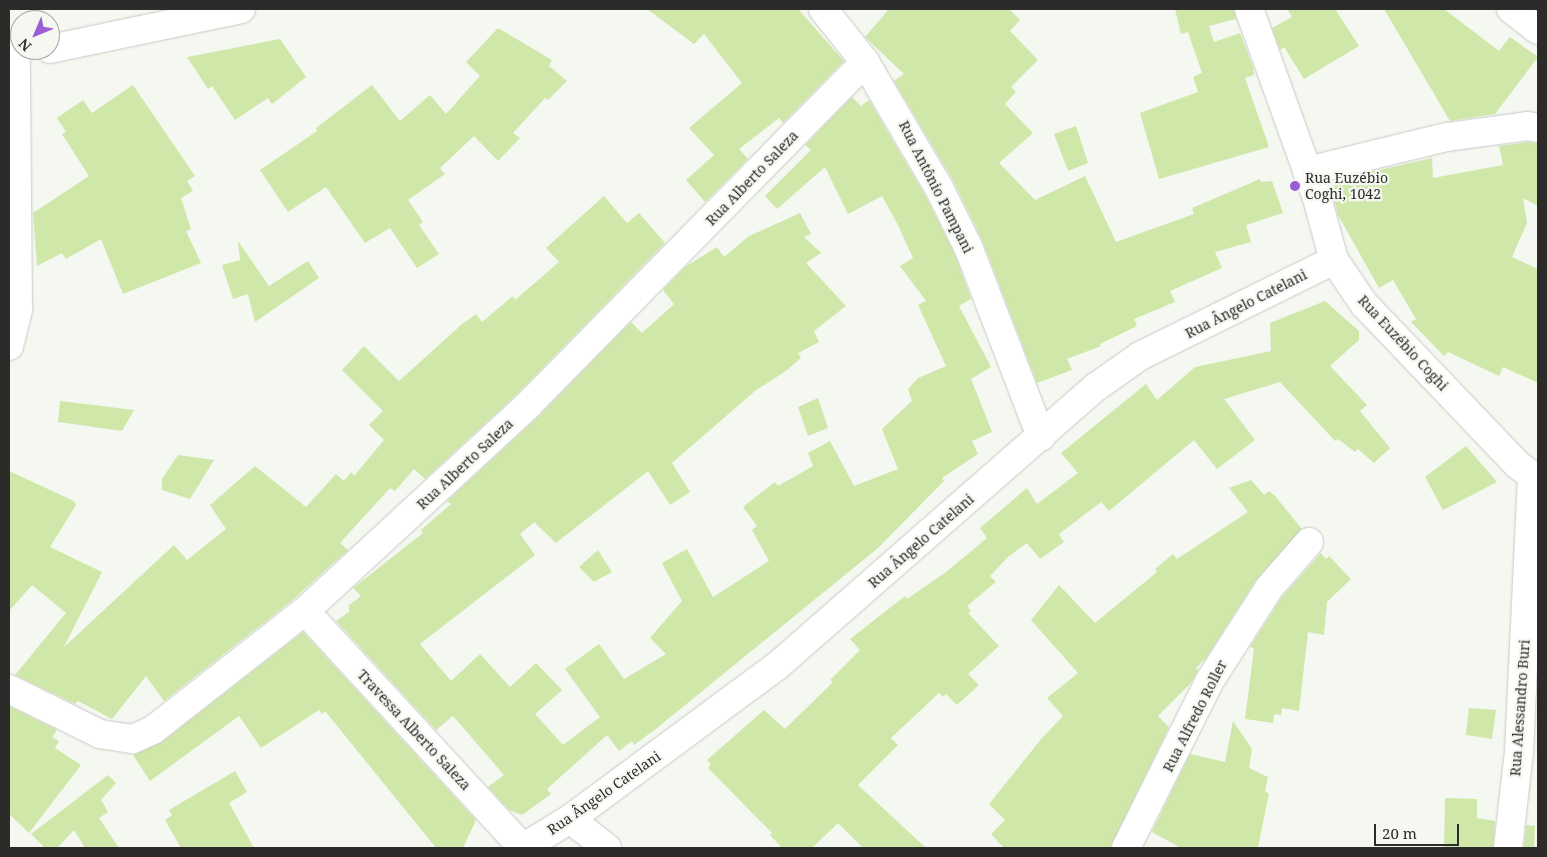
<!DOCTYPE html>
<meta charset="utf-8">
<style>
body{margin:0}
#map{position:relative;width:1547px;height:857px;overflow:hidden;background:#f5f7f1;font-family:"Noto Serif",serif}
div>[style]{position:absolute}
.building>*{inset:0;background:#cfe8a9}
.roads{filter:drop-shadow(0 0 1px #c8cac5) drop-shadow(0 0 1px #c8cac5)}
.minor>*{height:28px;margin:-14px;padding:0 14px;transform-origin:14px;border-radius:14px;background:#fff}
.major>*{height:28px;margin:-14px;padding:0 14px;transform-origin:14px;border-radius:14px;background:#fff}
.dots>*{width:14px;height:14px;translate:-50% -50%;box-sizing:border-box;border:2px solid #f5f7f1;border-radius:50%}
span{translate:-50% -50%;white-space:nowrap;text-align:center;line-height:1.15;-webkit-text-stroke:4.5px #f5f7f1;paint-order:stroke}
.street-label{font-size:14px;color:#2b2c2a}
.poi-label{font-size:14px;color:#2b2c2a}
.left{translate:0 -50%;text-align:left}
.frame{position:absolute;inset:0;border:10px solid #2b2c2a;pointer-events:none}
.north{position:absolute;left:10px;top:10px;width:50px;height:50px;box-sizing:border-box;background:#f5f7f1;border:1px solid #a4a6a1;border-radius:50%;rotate:225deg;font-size:14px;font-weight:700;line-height:20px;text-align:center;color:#2b2c2a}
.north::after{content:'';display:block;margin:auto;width:18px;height:22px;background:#9b5dd4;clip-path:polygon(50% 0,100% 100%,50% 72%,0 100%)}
.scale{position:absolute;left:1374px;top:824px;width:85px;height:22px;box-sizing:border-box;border:2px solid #2b2c2a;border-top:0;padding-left:6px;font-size:15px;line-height:18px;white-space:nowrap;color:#2b2c2a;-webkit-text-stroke:4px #f5f7f1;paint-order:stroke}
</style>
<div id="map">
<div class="building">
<div style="clip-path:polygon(647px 9px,798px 9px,844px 61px,783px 123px,779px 118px,739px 149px,748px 159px,705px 202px,686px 180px,714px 155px,689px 128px,742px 83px,704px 34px,694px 44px)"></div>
<div style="clip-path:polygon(889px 9px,1009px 9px,1020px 20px,1010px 31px,1038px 60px,1011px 87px,1016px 92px,1005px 104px,1033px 133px,999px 163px,1035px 200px,1085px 176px,1116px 242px,1194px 214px,1192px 208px,1260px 179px,1261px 182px,1272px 181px,1283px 213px,1246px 225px,1251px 242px,1215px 252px,1222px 268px,1170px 291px,1175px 302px,1134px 319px,1137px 326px,1100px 344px,1101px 346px,1067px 359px,1072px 370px,1037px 383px,983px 242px,954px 182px,894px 81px,904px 74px,865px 37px)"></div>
<div style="clip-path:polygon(1175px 9px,1234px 9px,1236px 19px,1209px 26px,1214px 42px,1240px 33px,1253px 67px,1254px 75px,1245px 78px,1269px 147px,1159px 179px,1140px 113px,1198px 92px,1193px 77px,1202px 73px,1188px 32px,1181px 34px)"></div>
<div style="clip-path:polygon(1287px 9px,1335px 9px,1359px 46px,1304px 79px,1284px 47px,1280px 50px,1272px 28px,1292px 17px)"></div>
<div style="clip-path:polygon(1384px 9px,1444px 9px,1499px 51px,1510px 37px,1538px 57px,1495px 114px,1450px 121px)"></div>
<div style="clip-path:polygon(498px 28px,552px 60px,549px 66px,567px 81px,548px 100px,545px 98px,513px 133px,520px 138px,498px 161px,474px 136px,440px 168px,445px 174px,408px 200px,423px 222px,419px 225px,439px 254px,417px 268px,390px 228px,365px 243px,326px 187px,288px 212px,260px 170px,317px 131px,316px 128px,372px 85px,400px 121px,430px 95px,446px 114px,480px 76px,466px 62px)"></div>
<div style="clip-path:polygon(280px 39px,306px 77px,272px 104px,268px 98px,235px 120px,212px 86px,208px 89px,187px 57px)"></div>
<div style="clip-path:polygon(133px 85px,195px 176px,187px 181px,193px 191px,181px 198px,191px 229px,186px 231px,201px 263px,123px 294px,101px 239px,66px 259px,62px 253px,37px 266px,33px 213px,89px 176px,62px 134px,66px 132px,57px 118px,83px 100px,92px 113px)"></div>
<div style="clip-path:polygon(852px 97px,861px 106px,869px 100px,926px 197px,955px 255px,971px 299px,959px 306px,991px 367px,971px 379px,992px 432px,972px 441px,978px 454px,942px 478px,944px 481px,878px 548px,657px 728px,634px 745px,632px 741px,619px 751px,607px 735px,547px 789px,551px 794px,522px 815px,509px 810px,488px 787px,504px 775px,453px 716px,436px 730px,336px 621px,349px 612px,349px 605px,361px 596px,353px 588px,423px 533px,421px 530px,451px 504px,447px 501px,539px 416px,631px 322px,642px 333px,674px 304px,663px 290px,685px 267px,717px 247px,724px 257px,749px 236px,800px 213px,811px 234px,804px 237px,821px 253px,806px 263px,846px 306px,814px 331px,819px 342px,798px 353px,801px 358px,787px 370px,755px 391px,672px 463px,690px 492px,670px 505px,648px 471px,556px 543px,534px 522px,520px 534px,535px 555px,420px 644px,451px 681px,480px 654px,510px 687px,536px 663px,562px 690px,535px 714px,563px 745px,600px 717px,565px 669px,599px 644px,624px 679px,666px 654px,650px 638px,682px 601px,662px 563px,687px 549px,713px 597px,769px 561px,752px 530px,757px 526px,743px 507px,775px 482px,778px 486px,813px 466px,808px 453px,830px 441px,854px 486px,898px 469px,882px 429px,912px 401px,908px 389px,918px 378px,946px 366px,918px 305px,926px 301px,900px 266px,913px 258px,898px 225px,882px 196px,848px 214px,825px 167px,777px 209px,765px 196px,811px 150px,805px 145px)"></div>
<div style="clip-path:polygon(1076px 126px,1088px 163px,1068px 171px,1054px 134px)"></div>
<div style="clip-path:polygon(1527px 142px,1538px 143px,1538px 206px,1523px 198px,1527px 223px,1512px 257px,1538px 269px,1538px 383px,1503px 367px,1499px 376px,1448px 352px,1444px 356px,1411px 322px,1416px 319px,1393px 280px,1379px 288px,1338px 215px,1334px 199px,1334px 187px,1340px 179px,1432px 158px,1433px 178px,1503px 165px,1499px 146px)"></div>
<div style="clip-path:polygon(604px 196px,627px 223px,639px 213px,665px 243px,517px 394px,425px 479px,414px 469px,395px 491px,390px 488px,340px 543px,348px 550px,289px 603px,164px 701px,146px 676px,112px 719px,78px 701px,75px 704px,15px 675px,66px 613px,32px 585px,9px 611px,9px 471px,74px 501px,76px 505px,50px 547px,102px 572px,64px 647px,174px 545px,187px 560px,226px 529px,210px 505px,255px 466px,306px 507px,336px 474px,344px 481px,351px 472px,354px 476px,384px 440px,369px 425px,383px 411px,342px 370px,364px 346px,399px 381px,461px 325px,476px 314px,482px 322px,513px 296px,515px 300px,559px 262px,546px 248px)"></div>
<div style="clip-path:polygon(238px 241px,269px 286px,308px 261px,319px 278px,255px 322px,248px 294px,233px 299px,222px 265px,240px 260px)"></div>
<div style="clip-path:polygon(1325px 301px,1359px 331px,1359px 340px,1330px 366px,1367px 405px,1360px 411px,1390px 448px,1374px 463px,1358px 449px,1355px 452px,1338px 439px,1335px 441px,1280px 382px,1224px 399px,1255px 440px,1217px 469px,1194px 440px,1109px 511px,1101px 502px,1059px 534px,1064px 542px,1040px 559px,1027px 543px,1008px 557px,990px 576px,996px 582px,967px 606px,971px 611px,968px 613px,999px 646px,968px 674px,979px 685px,957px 705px,946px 694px,943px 697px,939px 693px,891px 738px,898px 745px,858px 785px,926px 848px,863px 848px,838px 823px,812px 848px,782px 848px,770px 835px,772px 833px,708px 768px,711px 764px,707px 760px,764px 710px,785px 729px,833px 682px,830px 680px,860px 650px,850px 639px,905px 596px,907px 599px,946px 572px,987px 538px,980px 528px,1027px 488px,1037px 504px,1078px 473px,1061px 453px,1146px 384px,1157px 400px,1195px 367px,1271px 351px,1270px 323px)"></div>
<div style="clip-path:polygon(818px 398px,828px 428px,808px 436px,798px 407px)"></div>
<div style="clip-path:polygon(60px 401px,94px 405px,134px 410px,122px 431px,58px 422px)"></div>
<div style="clip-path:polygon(1466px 446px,1497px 482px,1443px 510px,1425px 477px)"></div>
<div style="clip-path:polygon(178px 455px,214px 460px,190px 499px,162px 490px,162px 479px)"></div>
<div style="clip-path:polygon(1251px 480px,1264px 495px,1269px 491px,1275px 496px,1302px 529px,1256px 580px,1206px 658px,1196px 668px,1198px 671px,1190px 684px,1158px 716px,1169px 727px,1110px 848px,1004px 848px,991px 834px,1005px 820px,989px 804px,1042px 738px,1063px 716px,1047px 698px,1078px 673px,1031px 620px,1059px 585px,1095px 623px,1157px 572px,1155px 569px,1173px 554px,1177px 559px,1248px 512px,1229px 488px)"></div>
<div style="clip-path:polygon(598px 550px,612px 572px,594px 582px,579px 567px)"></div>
<div style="clip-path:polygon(1321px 553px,1326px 559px,1329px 556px,1351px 579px,1327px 602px,1324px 635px,1308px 632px,1299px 711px,1282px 708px,1281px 715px,1274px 714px,1273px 723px,1245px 719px,1254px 648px,1250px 647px,1282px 597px)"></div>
<div style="clip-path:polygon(303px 632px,476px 820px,463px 848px,436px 848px,325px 711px,322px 714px,319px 710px,261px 748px,239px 716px,150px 781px,133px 755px,162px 742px)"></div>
<div style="clip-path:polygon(9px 706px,57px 730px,52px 737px,59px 741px,55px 748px,81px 765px,29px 833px,9px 814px)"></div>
<div style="clip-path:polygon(1469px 708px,1496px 710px,1492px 739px,1466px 735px)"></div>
<div style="clip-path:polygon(1233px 721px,1252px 749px,1249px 768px,1268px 777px,1265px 792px,1269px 793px,1258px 848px,1181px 848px,1152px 832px,1190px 754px,1225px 762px)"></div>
<div style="clip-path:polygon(235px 771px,247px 792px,229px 803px,254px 848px,181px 848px,165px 820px,172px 815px,169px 810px)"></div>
<div style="clip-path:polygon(108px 775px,116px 783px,101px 800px,108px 812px,99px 818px,119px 848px,85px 848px,74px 830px,57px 848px,45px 848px,31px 834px)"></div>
<div style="clip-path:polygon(1445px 798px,1477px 799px,1477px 818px,1495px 821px,1493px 848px,1444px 848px)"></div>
<div style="clip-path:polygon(1526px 825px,1535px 826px,1534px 848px,1524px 848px)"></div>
</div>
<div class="roads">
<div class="minor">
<div style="left:823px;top:9px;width:68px;rotate:51.6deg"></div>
<div style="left:865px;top:62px;width:148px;rotate:59.6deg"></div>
<div style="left:940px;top:190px;width:66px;rotate:63.8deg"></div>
<div style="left:969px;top:249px;width:201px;rotate:69deg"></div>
<div style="left:1511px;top:9px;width:34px;rotate:38deg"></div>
<div style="left:50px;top:49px;width:195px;rotate:-11.8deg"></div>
<div style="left:1307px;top:171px;width:144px;rotate:-13.7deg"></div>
<div style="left:1447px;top:137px;width:81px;rotate:-7.8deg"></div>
<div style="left:1527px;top:126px;width:11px;rotate:10deg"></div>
<div style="left:9px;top:346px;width:38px;rotate:-76deg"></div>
<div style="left:18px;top:309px;width:254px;rotate:-90.5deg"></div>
<div style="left:305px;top:611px;width:322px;rotate:47.4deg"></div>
<div style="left:9px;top:689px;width:102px;rotate:26.3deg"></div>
<div style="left:100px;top:734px;width:33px;rotate:9deg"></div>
<div style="left:133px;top:739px;width:22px;rotate:-24deg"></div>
<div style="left:153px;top:730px;width:193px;rotate:-38.1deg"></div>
<div style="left:305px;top:611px;width:304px;rotate:-42.7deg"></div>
<div style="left:528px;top:405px;width:481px;rotate:-45.5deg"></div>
<div style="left:570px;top:819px;width:47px;rotate:38.1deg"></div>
<div style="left:523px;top:848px;width:55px;rotate:-31.7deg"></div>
<div style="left:570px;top:819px;width:257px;rotate:-36.5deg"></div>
<div style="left:777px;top:666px;width:424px;rotate:-41.2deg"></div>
<div style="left:1096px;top:387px;width:54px;rotate:-35.2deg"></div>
<div style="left:1140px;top:356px;width:216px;rotate:-26.3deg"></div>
<div style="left:1126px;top:848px;width:186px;rotate:-63.4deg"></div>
<div style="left:1209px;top:682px;width:112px;rotate:-57.4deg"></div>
<div style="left:1269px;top:588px;width:61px;rotate:-49deg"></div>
<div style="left:1508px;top:848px;width:97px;rotate:-83.5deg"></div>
<div style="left:1519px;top:752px;width:275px;rotate:-87.3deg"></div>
</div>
<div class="major">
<div style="left:1249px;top:9px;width:201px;rotate:70.2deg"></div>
<div style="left:1317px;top:198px;width:64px;rotate:74.7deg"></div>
<div style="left:1334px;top:260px;width:53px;rotate:55.7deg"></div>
<div style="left:1364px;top:304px;width:223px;rotate:46.3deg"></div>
<div style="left:1518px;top:465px;width:25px;rotate:37deg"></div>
</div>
</div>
<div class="dots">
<div style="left:1295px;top:186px;background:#9b5dd4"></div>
</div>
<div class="street-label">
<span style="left:752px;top:178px;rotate:-46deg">Rua Alberto Saleza</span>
<span style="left:936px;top:187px;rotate:63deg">Rua Antônio Pampani</span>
<span style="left:1246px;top:304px;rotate:-27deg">Rua Ângelo Catelani</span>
<span style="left:1403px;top:343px;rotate:47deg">Rua Euzébio Coghi</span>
<span style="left:465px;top:464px;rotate:-43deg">Rua Alberto Saleza</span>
<span style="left:921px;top:541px;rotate:-41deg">Rua Ângelo Catelani</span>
<span style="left:1520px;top:708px;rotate:-86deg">Rua Alessandro Buri</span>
<span style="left:1195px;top:716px;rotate:-63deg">Rua Alfredo Roller</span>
<span style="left:414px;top:730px;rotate:47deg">Travessa Alberto Saleza</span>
<span style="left:604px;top:793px;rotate:-35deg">Rua Ângelo Catelani</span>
</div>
<div class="poi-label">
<span class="left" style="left:1305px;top:186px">Rua Euzébio<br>Coghi, 1042</span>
</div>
<div class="frame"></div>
<div class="north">N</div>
<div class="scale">20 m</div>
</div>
